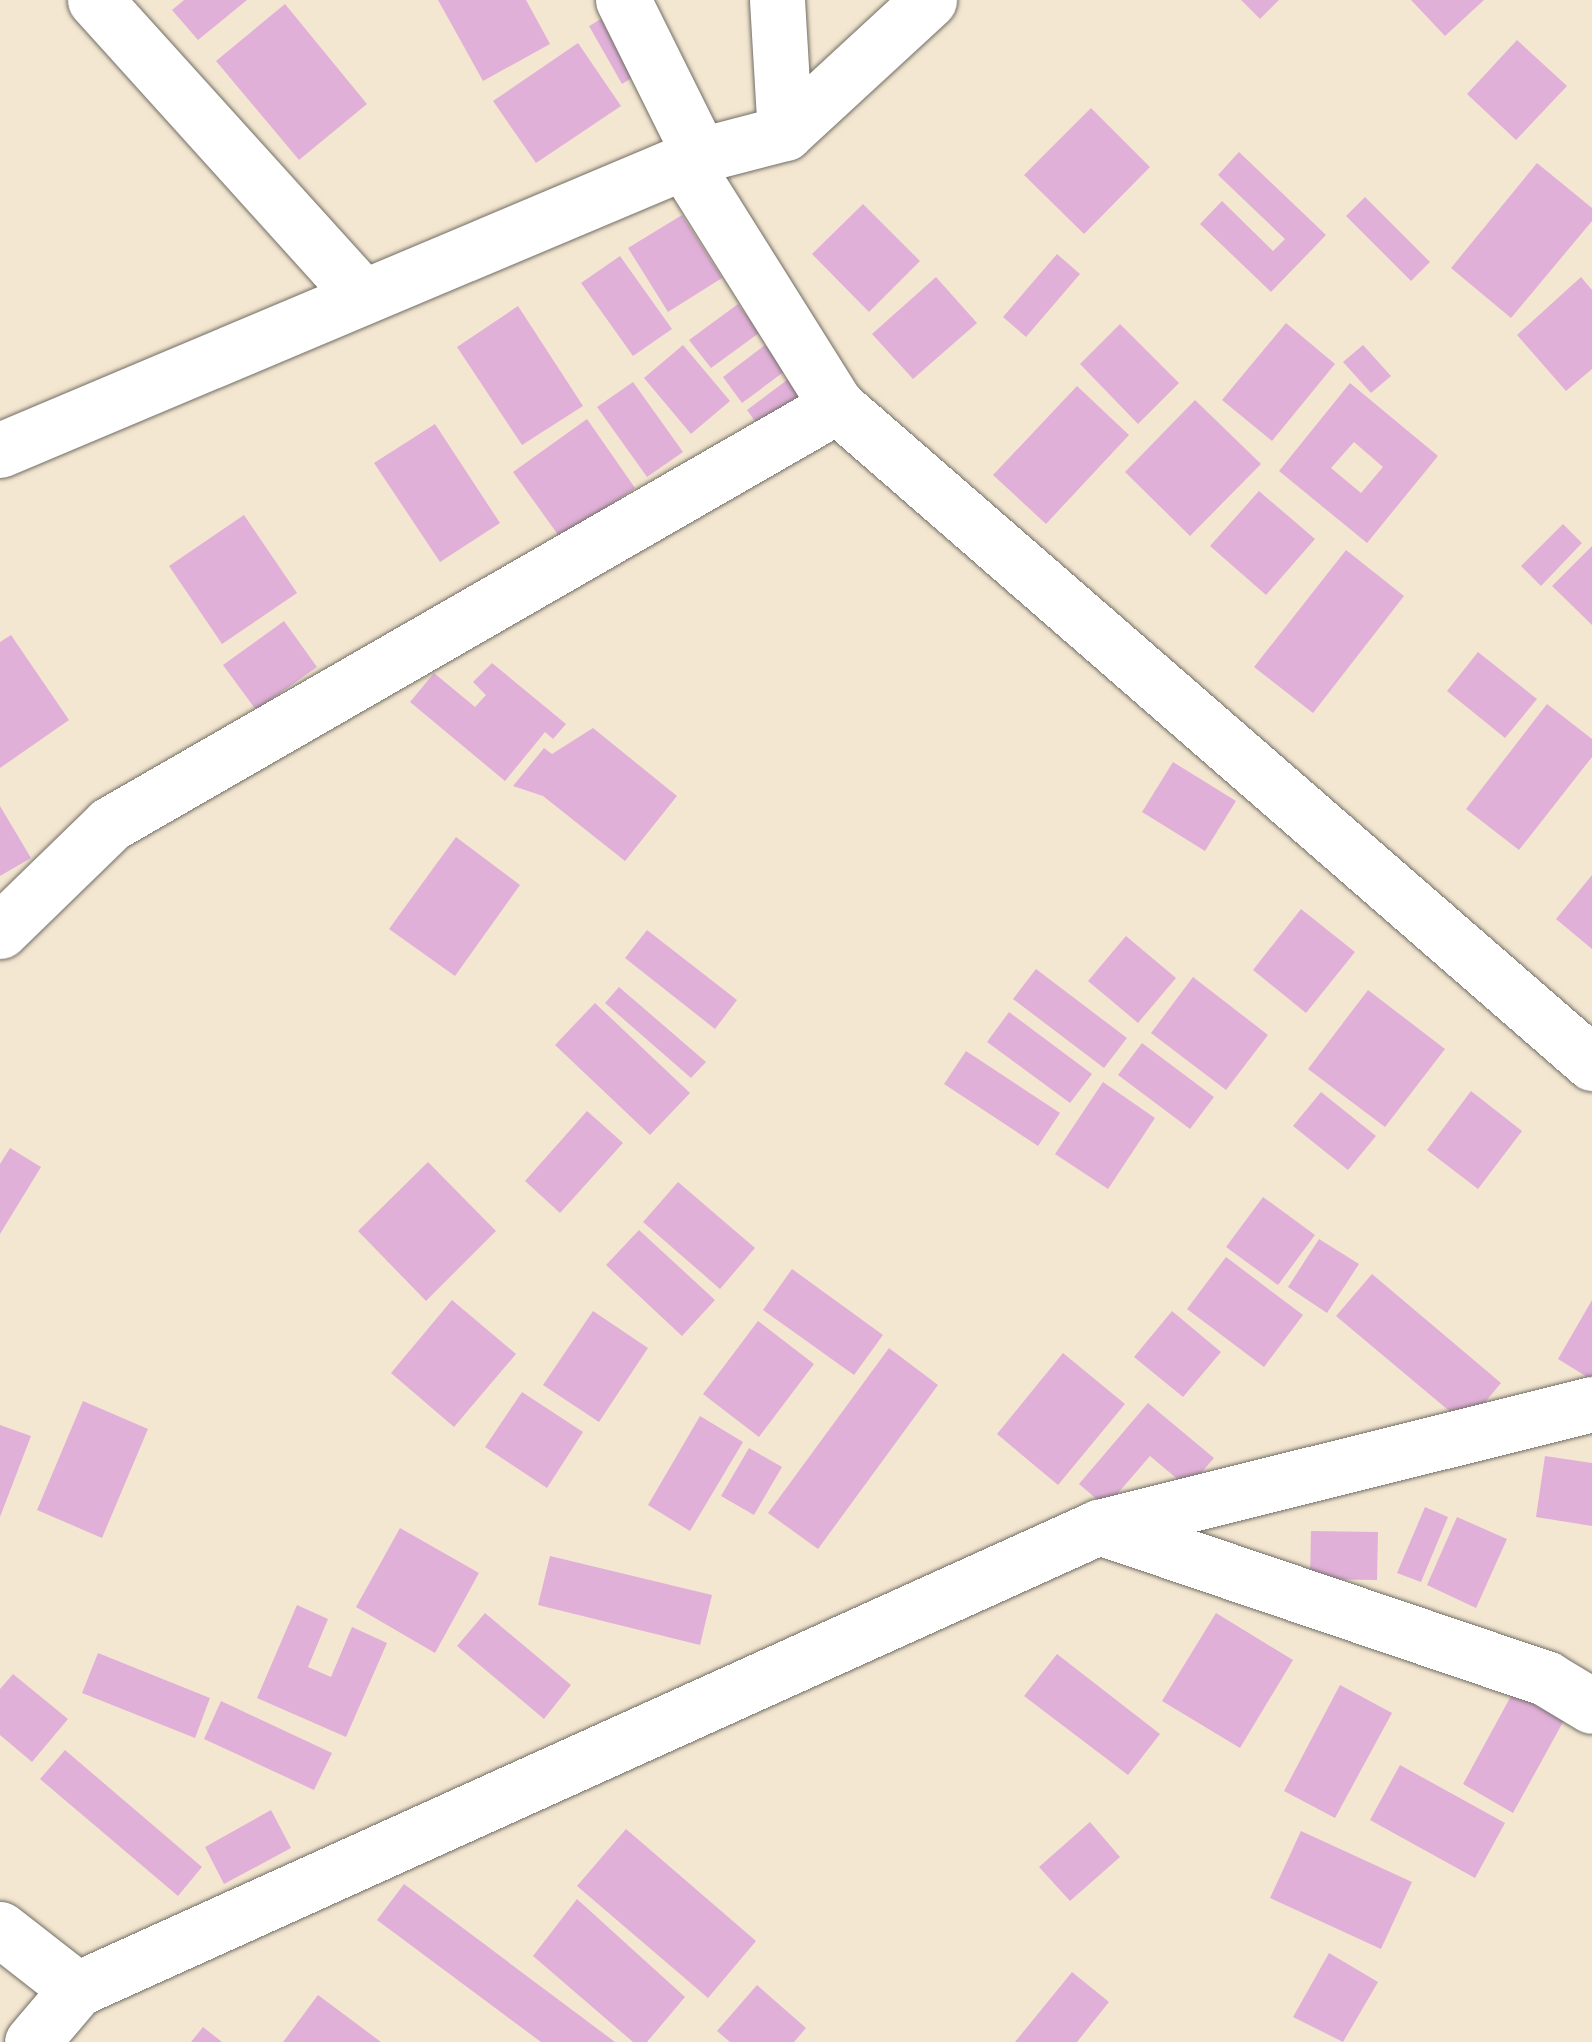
<!DOCTYPE html>
<style>
body{margin:0}
#map{position:relative;width:1592px;height:2042px;overflow:hidden;background:#f4e7d1;font-family:"IM FELL DW Pica",serif}
div>[style]{position:absolute}
.building>*{inset:0;background:#e1b0d9}
.roads{filter:drop-shadow(0 0 2px #716d65) drop-shadow(0 0 2px #716d65)}
.street>*{height:55px;margin:-27.5px;padding:0 27.5px;transform-origin:27.5px;border-radius:27.5px;background:#fff}
span{translate:-50% -50%;white-space:nowrap;text-align:center;line-height:1.15;-webkit-text-stroke:9px #f7f3e8;paint-order:stroke}
</style>
<div id="map">
<div class="building">
<div style="clip-path:polygon(184px 0,247px 0,198px 40px,172px 10px)"></div>
<div style="clip-path:polygon(438px 0,526px 0,550px 44px,483px 81px)"></div>
<div style="clip-path:polygon(1241px 0,1279px 0,1260px 19px)"></div>
<div style="clip-path:polygon(1411px 0,1484px 0,1445px 36px)"></div>
<div style="clip-path:polygon(285px 4px,367px 104px,299px 160px,216px 61px)"></div>
<div style="clip-path:polygon(620px 8px,653px 65px,622px 84px,589px 26px)"></div>
<div style="clip-path:polygon(1517px 40px,1567px 86px,1516px 140px,1467px 94px)"></div>
<div style="clip-path:polygon(578px 43px,621px 106px,536px 163px,493px 101px)"></div>
<div style="clip-path:polygon(1091px 108px,1150px 167px,1084px 234px,1024px 175px)"></div>
<div style="clip-path:polygon(1239px 152px,1326px 235px,1271px 292px,1200px 224px,1222px 201px,1273px 251px,1285px 239px,1218px 175px)"></div>
<div style="clip-path:polygon(1537px 163px,1592px 208px,1592px 221px,1511px 318px,1451px 268px)"></div>
<div style="clip-path:polygon(1365px 197px,1430px 262px,1411px 281px,1346px 216px)"></div>
<div style="clip-path:polygon(863px 204px,920px 261px,869px 312px,812px 254px)"></div>
<div style="clip-path:polygon(682px 215px,722px 278px,668px 312px,628px 248px)"></div>
<div style="clip-path:polygon(1057px 254px,1080px 274px,1026px 337px,1003px 317px)"></div>
<div style="clip-path:polygon(620px 256px,672px 329px,633px 356px,581px 283px)"></div>
<div style="clip-path:polygon(936px 277px,977px 323px,913px 379px,872px 334px)"></div>
<div style="clip-path:polygon(1581px 277px,1592px 290px,1592px 369px,1566px 391px,1517px 335px)"></div>
<div style="clip-path:polygon(738px 304px,759px 333px,711px 368px,689px 340px)"></div>
<div style="clip-path:polygon(518px 306px,583px 406px,522px 445px,457px 347px)"></div>
<div style="clip-path:polygon(1286px 323px,1335px 364px,1272px 441px,1222px 400px)"></div>
<div style="clip-path:polygon(1120px 324px,1179px 383px,1138px 424px,1080px 364px)"></div>
<div style="clip-path:polygon(683px 345px,730px 401px,691px 434px,644px 378px)"></div>
<div style="clip-path:polygon(765px 345px,785px 371px,742px 403px,723px 377px)"></div>
<div style="clip-path:polygon(1363px 345px,1391px 376px,1371px 393px,1343px 362px)"></div>
<div style="clip-path:polygon(791px 377px,804px 396px,760px 428px,747px 410px)"></div>
<div style="clip-path:polygon(633px 382px,683px 452px,647px 477px,597px 407px)"></div>
<div style="clip-path:polygon(evenodd,1350px 383px,1438px 456px,1367px 543px,1279px 471px,1350px 383px,1354px 442px,1383px 467px,1361px 493px,1331px 468px,1354px 442px)"></div>
<div style="clip-path:polygon(1077px 386px,1129px 435px,1046px 524px,993px 475px)"></div>
<div style="clip-path:polygon(1195px 400px,1261px 464px,1190px 536px,1125px 472px)"></div>
<div style="clip-path:polygon(587px 419px,635px 488px,561px 539px,513px 472px)"></div>
<div style="clip-path:polygon(435px 424px,500px 523px,440px 562px,374px 463px)"></div>
<div style="clip-path:polygon(1259px 491px,1315px 539px,1266px 595px,1210px 546px)"></div>
<div style="clip-path:polygon(244px 515px,297px 593px,222px 644px,169px 566px)"></div>
<div style="clip-path:polygon(1563px 524px,1582px 543px,1541px 586px,1521px 566px)"></div>
<div style="clip-path:polygon(1592px 546px,1592px 625px,1552px 586px)"></div>
<div style="clip-path:polygon(1346px 550px,1404px 596px,1313px 713px,1254px 667px)"></div>
<div style="clip-path:polygon(284px 621px,317px 667px,256px 710px,223px 665px)"></div>
<div style="clip-path:polygon(11px 635px,69px 720px,0 768px,0 642px)"></div>
<div style="clip-path:polygon(1478px 652px,1537px 699px,1505px 738px,1447px 691px)"></div>
<div style="clip-path:polygon(492px 663px,566px 724px,553px 739px,545px 732px,505px 781px,410px 702px,434px 673px,475px 707px,486px 695px,473px 682px)"></div>
<div style="clip-path:polygon(1547px 704px,1592px 739px,1592px 757px,1519px 850px,1466px 809px)"></div>
<div style="clip-path:polygon(593px 728px,677px 796px,625px 861px,543px 796px,513px 786px,544px 748px,552px 754px)"></div>
<div style="clip-path:polygon(1173px 762px,1236px 801px,1205px 851px,1142px 812px)"></div>
<div style="clip-path:polygon(0 806px,31px 858px,0 876px)"></div>
<div style="clip-path:polygon(456px 837px,520px 885px,455px 976px,389px 929px)"></div>
<div style="clip-path:polygon(1592px 875px,1592px 949px,1556px 919px)"></div>
<div style="clip-path:polygon(1301px 909px,1355px 952px,1306px 1013px,1253px 970px)"></div>
<div style="clip-path:polygon(647px 930px,737px 1000px,715px 1029px,625px 958px)"></div>
<div style="clip-path:polygon(1126px 936px,1176px 978px,1138px 1023px,1088px 981px)"></div>
<div style="clip-path:polygon(1036px 969px,1127px 1038px,1104px 1068px,1013px 999px)"></div>
<div style="clip-path:polygon(1193px 977px,1268px 1035px,1226px 1090px,1151px 1033px)"></div>
<div style="clip-path:polygon(619px 987px,706px 1062px,691px 1078px,605px 1003px)"></div>
<div style="clip-path:polygon(1368px 990px,1445px 1049px,1385px 1127px,1308px 1069px)"></div>
<div style="clip-path:polygon(595px 1003px,690px 1093px,650px 1135px,555px 1045px)"></div>
<div style="clip-path:polygon(1009px 1012px,1092px 1074px,1070px 1103px,987px 1042px)"></div>
<div style="clip-path:polygon(1142px 1043px,1214px 1097px,1190px 1129px,1118px 1075px)"></div>
<div style="clip-path:polygon(966px 1051px,1060px 1113px,1038px 1146px,944px 1084px)"></div>
<div style="clip-path:polygon(1103px 1082px,1155px 1118px,1108px 1189px,1055px 1154px)"></div>
<div style="clip-path:polygon(1471px 1091px,1522px 1131px,1478px 1189px,1427px 1150px)"></div>
<div style="clip-path:polygon(1321px 1092px,1376px 1136px,1348px 1170px,1293px 1126px)"></div>
<div style="clip-path:polygon(587px 1111px,623px 1143px,560px 1213px,525px 1181px)"></div>
<div style="clip-path:polygon(10px 1148px,41px 1167px,0 1234px,0 1164px)"></div>
<div style="clip-path:polygon(428px 1162px,496px 1231px,426px 1301px,358px 1231px)"></div>
<div style="clip-path:polygon(678px 1182px,755px 1248px,720px 1289px,643px 1222px)"></div>
<div style="clip-path:polygon(1263px 1197px,1315px 1235px,1278px 1285px,1226px 1247px)"></div>
<div style="clip-path:polygon(639px 1230px,715px 1300px,682px 1336px,606px 1265px)"></div>
<div style="clip-path:polygon(1319px 1239px,1359px 1264px,1327px 1313px,1288px 1287px)"></div>
<div style="clip-path:polygon(1226px 1257px,1303px 1315px,1264px 1367px,1187px 1309px)"></div>
<div style="clip-path:polygon(792px 1269px,883px 1335px,854px 1375px,763px 1310px)"></div>
<div style="clip-path:polygon(1372px 1274px,1501px 1383px,1466px 1425px,1336px 1316px)"></div>
<div style="clip-path:polygon(452px 1300px,516px 1354px,454px 1427px,391px 1373px)"></div>
<div style="clip-path:polygon(1592px 1300px,1592px 1380px,1558px 1359px)"></div>
<div style="clip-path:polygon(593px 1311px,648px 1348px,599px 1422px,543px 1385px)"></div>
<div style="clip-path:polygon(1172px 1311px,1221px 1352px,1183px 1397px,1134px 1357px)"></div>
<div style="clip-path:polygon(758px 1321px,814px 1364px,759px 1437px,703px 1394px)"></div>
<div style="clip-path:polygon(889px 1348px,938px 1385px,818px 1549px,768px 1513px)"></div>
<div style="clip-path:polygon(1063px 1353px,1125px 1404px,1058px 1485px,997px 1434px)"></div>
<div style="clip-path:polygon(522px 1392px,583px 1432px,547px 1488px,485px 1447px)"></div>
<div style="clip-path:polygon(83px 1401px,148px 1429px,102px 1538px,37px 1510px)"></div>
<div style="clip-path:polygon(1148px 1403px,1214px 1458px,1188px 1488px,1150px 1456px,1106px 1507px,1079px 1484px)"></div>
<div style="clip-path:polygon(700px 1416px,743px 1442px,690px 1531px,648px 1505px)"></div>
<div style="clip-path:polygon(0 1425px,31px 1436px,0 1517px)"></div>
<div style="clip-path:polygon(749px 1448px,782px 1467px,754px 1515px,721px 1496px)"></div>
<div style="clip-path:polygon(1545px 1456px,1592px 1463px,1592px 1526px,1536px 1517px)"></div>
<div style="clip-path:polygon(1425px 1507px,1448px 1517px,1421px 1582px,1397px 1573px)"></div>
<div style="clip-path:polygon(1457px 1517px,1507px 1539px,1476px 1608px,1427px 1585px)"></div>
<div style="clip-path:polygon(400px 1528px,479px 1573px,435px 1653px,356px 1607px)"></div>
<div style="clip-path:polygon(1311px 1531px,1378px 1532px,1377px 1580px,1310px 1579px)"></div>
<div style="clip-path:polygon(550px 1556px,712px 1595px,700px 1645px,538px 1605px)"></div>
<div style="clip-path:polygon(297px 1605px,328px 1619px,308px 1667px,331px 1677px,352px 1627px,387px 1643px,346px 1737px,257px 1698px)"></div>
<div style="clip-path:polygon(485px 1613px,571px 1685px,544px 1719px,457px 1646px)"></div>
<div style="clip-path:polygon(1216px 1613px,1293px 1660px,1240px 1748px,1162px 1701px)"></div>
<div style="clip-path:polygon(98px 1653px,210px 1698px,195px 1738px,82px 1693px)"></div>
<div style="clip-path:polygon(1057px 1654px,1160px 1734px,1128px 1775px,1024px 1696px)"></div>
<div style="clip-path:polygon(13px 1674px,68px 1719px,32px 1762px,0 1735px,0 1689px)"></div>
<div style="clip-path:polygon(1340px 1685px,1392px 1713px,1335px 1818px,1284px 1791px)"></div>
<div style="clip-path:polygon(1517px 1685px,1568px 1713px,1513px 1813px,1463px 1784px)"></div>
<div style="clip-path:polygon(221px 1701px,332px 1753px,314px 1790px,204px 1739px)"></div>
<div style="clip-path:polygon(65px 1750px,202px 1867px,178px 1896px,40px 1779px)"></div>
<div style="clip-path:polygon(1400px 1765px,1505px 1823px,1475px 1878px,1370px 1820px)"></div>
<div style="clip-path:polygon(271px 1810px,291px 1848px,224px 1884px,205px 1847px)"></div>
<div style="clip-path:polygon(1090px 1822px,1120px 1857px,1070px 1901px,1039px 1867px)"></div>
<div style="clip-path:polygon(626px 1829px,756px 1941px,708px 1998px,577px 1886px)"></div>
<div style="clip-path:polygon(1301px 1831px,1412px 1882px,1381px 1949px,1270px 1898px)"></div>
<div style="clip-path:polygon(404px 1884px,615px 2042px,541px 2042px,377px 1920px)"></div>
<div style="clip-path:polygon(577px 1899px,685px 1997px,647px 2042px,633px 2042px,533px 1956px)"></div>
<div style="clip-path:polygon(1329px 1953px,1378px 1982px,1343px 2042px,1293px 2017px)"></div>
<div style="clip-path:polygon(1072px 1972px,1109px 2002px,1077px 2042px,1015px 2042px)"></div>
<div style="clip-path:polygon(757px 1985px,806px 2028px,794px 2042px,730px 2042px,717px 2031px)"></div>
<div style="clip-path:polygon(318px 1995px,381px 2042px,283px 2042px)"></div>
<div style="clip-path:polygon(203px 2027px,222px 2042px,191px 2042px)"></div>
</div>
<div class="roads">
<div class="street">
<div style="left:95px;top:0;width:396px;rotate:47.9deg"></div>
<div style="left:623px;top:0;width:173px;rotate:63.6deg"></div>
<div style="left:777px;top:0;width:133px;rotate:86.6deg"></div>
<div style="left:685px;top:164px;width:286px;rotate:57.9deg"></div>
<div style="left:837px;top:406px;width:1001px;rotate:41.03deg"></div>
<div style="left:0;top:450px;width:760px;rotate:-22.85deg"></div>
<div style="left:700px;top:155px;width:88px;rotate:-14.5deg"></div>
<div style="left:785px;top:133px;width:196px;rotate:-42.7deg"></div>
<div style="left:0;top:931px;width:153px;rotate:-44.2deg"></div>
<div style="left:110px;top:824px;width:839px;rotate:-29.9deg"></div>
<div style="left:1099px;top:1527px;width:473px;rotate:18.7deg"></div>
<div style="left:1547px;top:1679px;width:52px;rotate:31deg"></div>
<div style="left:0;top:1929px;width:98px;rotate:37.9deg"></div>
<div style="left:32px;top:2042px;width:70px;rotate:-49.7deg"></div>
<div style="left:77px;top:1989px;width:1122px;rotate:-24.33deg"></div>
<div style="left:1099px;top:1527px;width:508px;rotate:-14.01deg"></div>
</div>
</div>
</div>
